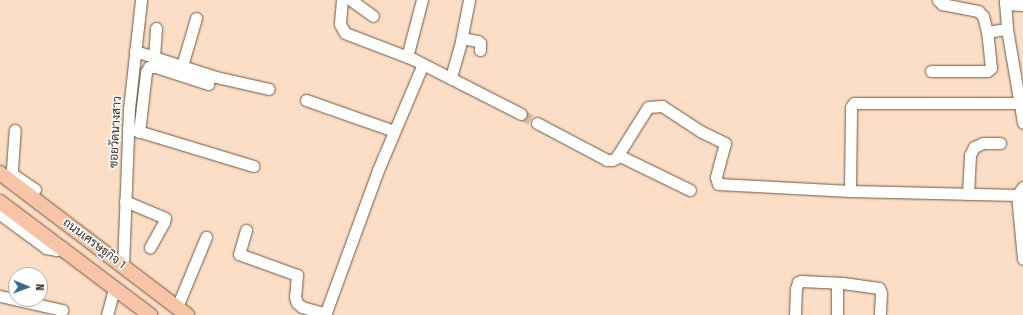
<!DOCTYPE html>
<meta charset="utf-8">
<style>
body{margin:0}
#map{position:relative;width:1023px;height:315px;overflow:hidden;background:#fbdec5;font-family:"Fira Sans Condensed",Sarabun,sans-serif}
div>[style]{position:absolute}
.minor-tunnel>*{height:11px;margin-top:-5.5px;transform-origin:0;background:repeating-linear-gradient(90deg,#d4bba5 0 11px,transparent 0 16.5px)}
.roads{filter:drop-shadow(0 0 1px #715944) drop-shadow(0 0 1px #715944)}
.minor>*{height:11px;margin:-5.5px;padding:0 5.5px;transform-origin:5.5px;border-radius:5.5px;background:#fff}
.major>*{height:14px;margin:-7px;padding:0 7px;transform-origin:7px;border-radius:7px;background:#f8c4a8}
span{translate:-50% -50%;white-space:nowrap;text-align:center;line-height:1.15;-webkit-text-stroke:3px #fff;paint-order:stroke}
.street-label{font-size:12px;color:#382d24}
.north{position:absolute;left:8px;top:267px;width:40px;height:40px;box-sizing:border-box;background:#fff;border:1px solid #afaba7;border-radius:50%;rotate:91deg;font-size:11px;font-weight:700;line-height:16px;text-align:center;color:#382d24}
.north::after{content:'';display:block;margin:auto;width:14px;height:18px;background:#376c88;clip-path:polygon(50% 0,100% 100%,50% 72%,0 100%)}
</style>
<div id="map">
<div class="minor-tunnel">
<div style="left:521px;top:114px;width:18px;rotate:29deg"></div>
</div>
<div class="roads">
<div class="minor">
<div style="left:342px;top:0;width:24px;rotate:95deg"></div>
<div style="left:340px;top:24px;width:10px;rotate:61deg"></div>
<div style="left:345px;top:33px;width:73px;rotate:20.9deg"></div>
<div style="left:413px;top:59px;width:121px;rotate:27deg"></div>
<div style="left:351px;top:0;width:27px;rotate:36deg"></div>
<div style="left:938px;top:0;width:6px;rotate:45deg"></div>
<div style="left:942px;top:4px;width:37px;rotate:11deg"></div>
<div style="left:978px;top:11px;width:7px;rotate:45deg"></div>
<div style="left:983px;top:16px;width:16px;rotate:76deg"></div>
<div style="left:987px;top:32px;width:20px;rotate:-9deg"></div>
<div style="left:1005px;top:0;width:29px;rotate:86deg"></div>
<div style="left:1007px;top:29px;width:95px;rotate:80.3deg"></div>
<div style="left:1005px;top:4px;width:18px;rotate:3deg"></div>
<div style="left:462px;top:38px;width:16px;rotate:11deg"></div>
<div style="left:478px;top:41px;width:3px;rotate:45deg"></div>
<div style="left:480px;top:43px;width:7px;rotate:90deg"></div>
<div style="left:135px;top:51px;width:85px;rotate:17.8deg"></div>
<div style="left:216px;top:77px;width:54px;rotate:12.8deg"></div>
<div style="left:154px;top:57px;width:29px;rotate:-86deg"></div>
<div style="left:407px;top:57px;width:59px;rotate:-75.3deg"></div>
<div style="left:182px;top:66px;width:50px;rotate:-73.7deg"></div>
<div style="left:931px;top:71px;width:56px"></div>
<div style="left:987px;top:71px;width:5px;rotate:-37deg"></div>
<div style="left:991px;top:68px;width:36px;rotate:-96deg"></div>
<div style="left:451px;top:77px;width:32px;rotate:-74deg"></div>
<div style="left:460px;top:46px;width:47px;rotate:-78.9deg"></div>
<div style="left:306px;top:100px;width:93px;rotate:19.4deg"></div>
<div style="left:537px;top:123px;width:79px;rotate:27.9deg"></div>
<div style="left:607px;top:160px;width:5px"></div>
<div style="left:612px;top:160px;width:4px;rotate:-27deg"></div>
<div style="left:616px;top:158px;width:60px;rotate:-57.9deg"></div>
<div style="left:648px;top:107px;width:14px;rotate:-4deg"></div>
<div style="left:662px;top:106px;width:45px;rotate:33.3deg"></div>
<div style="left:700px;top:131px;width:28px;rotate:26deg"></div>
<div style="left:725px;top:143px;width:35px;rotate:105deg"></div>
<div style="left:716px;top:177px;width:7px;rotate:74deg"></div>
<div style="left:718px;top:184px;width:132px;rotate:3deg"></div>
<div style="left:850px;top:191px;width:167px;rotate:1.4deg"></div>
<div style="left:128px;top:128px;width:131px;rotate:16.9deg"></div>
<div style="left:139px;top:132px;width:60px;rotate:-83.3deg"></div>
<div style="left:146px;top:72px;width:6px;rotate:-59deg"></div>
<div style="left:149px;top:67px;width:7px"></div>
<div style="left:156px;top:67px;width:55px;rotate:18.1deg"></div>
<div style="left:618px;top:155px;width:80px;rotate:25.9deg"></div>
<div style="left:11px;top:173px;width:29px;rotate:34deg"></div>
<div style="left:8px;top:180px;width:12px;rotate:-70deg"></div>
<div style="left:12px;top:169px;width:39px;rotate:-86deg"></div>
<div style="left:1023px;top:187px;width:10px;rotate:127deg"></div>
<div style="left:1017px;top:195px;width:64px;rotate:84.6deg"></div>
<div style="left:850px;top:191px;width:84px;rotate:-89.3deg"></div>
<div style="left:851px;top:107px;width:5px;rotate:-53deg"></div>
<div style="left:854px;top:103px;width:167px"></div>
<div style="left:968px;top:194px;width:39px;rotate:-87deg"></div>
<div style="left:970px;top:155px;width:9px;rotate:-63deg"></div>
<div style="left:974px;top:147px;width:10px;rotate:-24deg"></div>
<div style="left:983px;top:143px;width:17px"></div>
<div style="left:125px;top:201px;width:43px;rotate:23deg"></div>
<div style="left:165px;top:218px;width:4px;rotate:104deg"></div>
<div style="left:164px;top:222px;width:29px;rotate:119deg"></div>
<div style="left:0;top:214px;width:57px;rotate:36.5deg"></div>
<div style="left:46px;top:248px;width:10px;rotate:11deg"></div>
<div style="left:56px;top:250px;width:7px;rotate:-27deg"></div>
<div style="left:246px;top:230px;width:25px;rotate:106deg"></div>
<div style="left:239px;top:254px;width:62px;rotate:19.9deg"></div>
<div style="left:297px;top:275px;width:22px;rotate:95deg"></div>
<div style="left:295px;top:297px;width:6px;rotate:72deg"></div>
<div style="left:297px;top:303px;width:6px;rotate:39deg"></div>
<div style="left:302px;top:307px;width:25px;rotate:16deg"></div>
<div style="left:123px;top:266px;width:157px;rotate:-87.8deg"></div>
<div style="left:129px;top:109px;width:110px;rotate:-83.7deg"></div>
<div style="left:0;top:296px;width:64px;rotate:12.7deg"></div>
<div style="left:177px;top:307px;width:76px;rotate:-67.5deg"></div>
<div style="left:107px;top:315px;width:28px;rotate:-75deg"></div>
<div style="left:325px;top:315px;width:154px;rotate:-69.9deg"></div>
<div style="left:378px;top:170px;width:115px;rotate:-67deg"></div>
<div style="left:795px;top:315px;width:26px;rotate:-88deg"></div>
<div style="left:796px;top:289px;width:7px;rotate:-74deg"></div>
<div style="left:798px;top:282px;width:3px;rotate:-18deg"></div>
<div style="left:801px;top:281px;width:42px;rotate:2.7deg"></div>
<div style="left:843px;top:283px;width:36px;rotate:8deg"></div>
<div style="left:879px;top:288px;width:5px;rotate:68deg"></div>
<div style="left:881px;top:293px;width:22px;rotate:93deg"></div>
<div style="left:837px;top:315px;width:32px;rotate:-90deg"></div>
</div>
<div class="major">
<div style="left:0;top:173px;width:235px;rotate:37.2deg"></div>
<div style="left:0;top:202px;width:188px;rotate:37deg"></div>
</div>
</div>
<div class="street-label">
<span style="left:116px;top:132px;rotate:-87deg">ซอยวัดนางสาว</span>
<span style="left:94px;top:244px;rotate:37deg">ถนนเศรษฐกิจ 1</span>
</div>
<div class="north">N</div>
</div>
